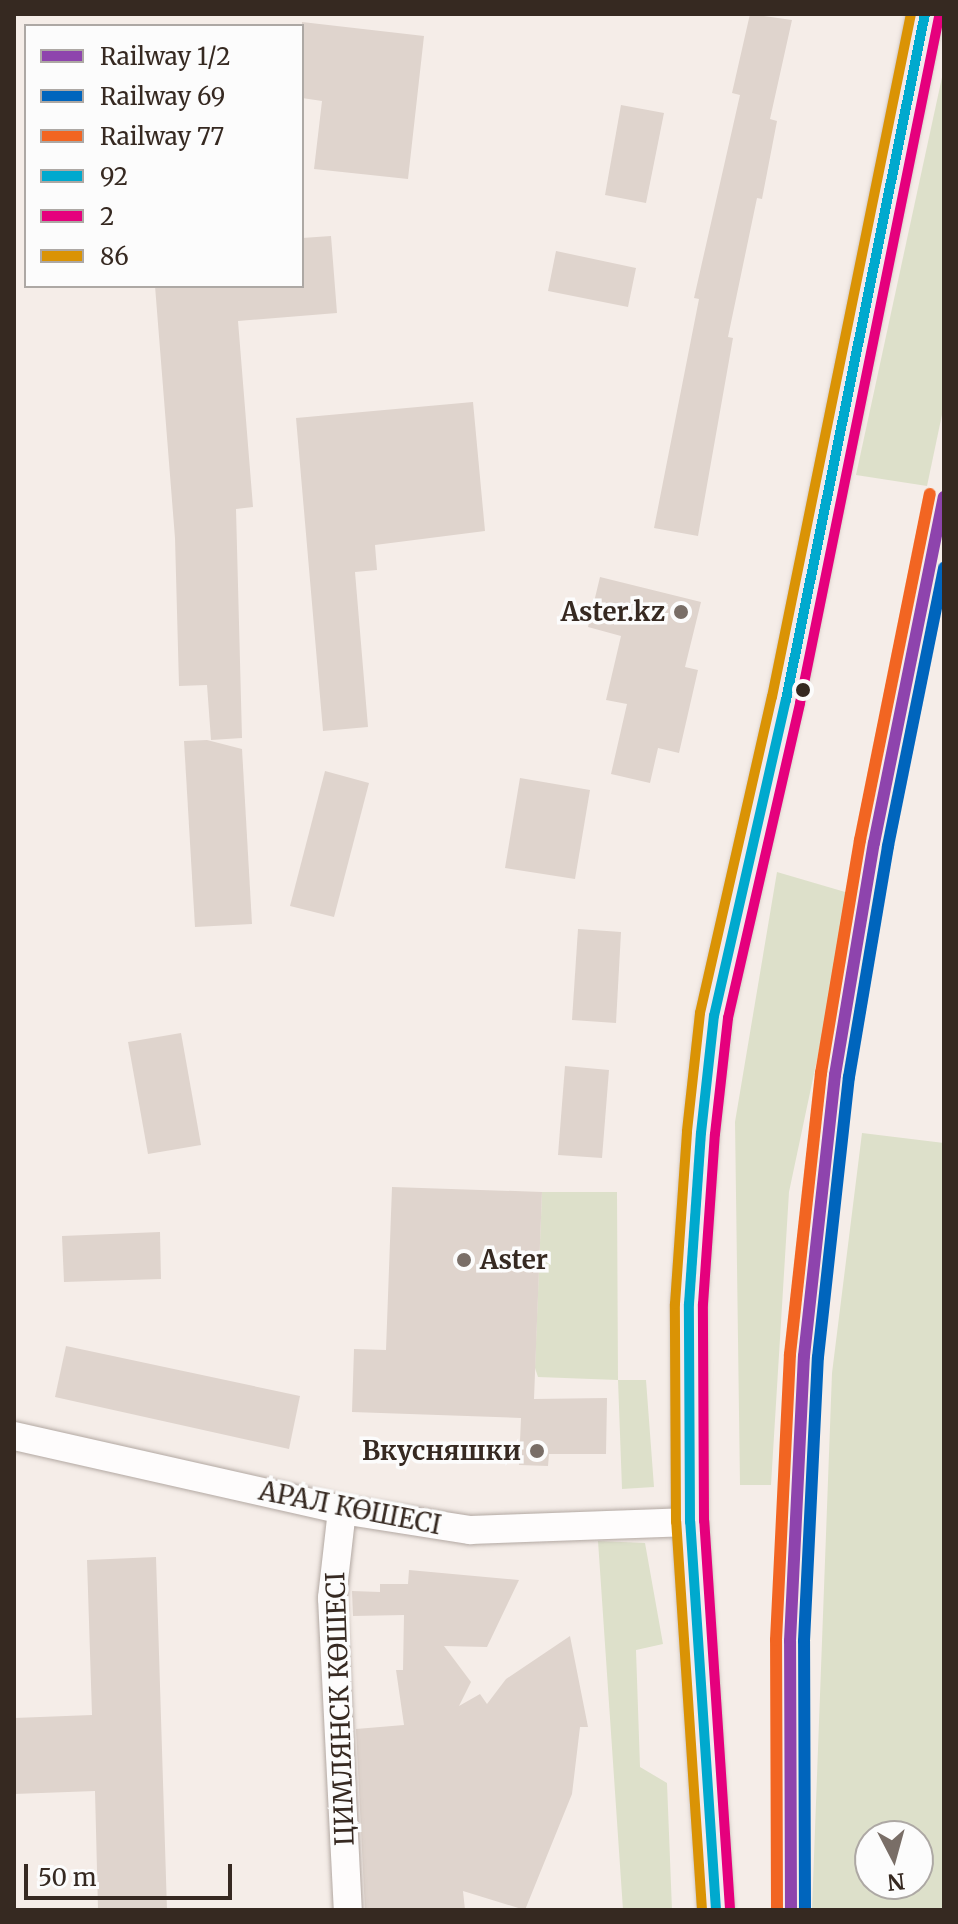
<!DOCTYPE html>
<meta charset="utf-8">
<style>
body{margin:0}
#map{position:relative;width:958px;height:1924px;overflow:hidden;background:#f5ede8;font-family:Merriweather,serif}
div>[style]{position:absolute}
.green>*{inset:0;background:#dde0ca}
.building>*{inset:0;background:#dfd4cd}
.roads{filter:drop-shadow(0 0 2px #b2a8a2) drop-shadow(0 0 2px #b2a8a2)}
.minor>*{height:28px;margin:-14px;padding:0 14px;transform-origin:14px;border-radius:14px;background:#fefcfc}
.major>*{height:34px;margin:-17px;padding:0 17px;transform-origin:17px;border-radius:17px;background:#f2eaed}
.bus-1>*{height:10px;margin:-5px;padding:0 5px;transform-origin:5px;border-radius:5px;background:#00a9ce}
.bus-2>*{height:10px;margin:-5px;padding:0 5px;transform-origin:5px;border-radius:5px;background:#e5007d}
.bus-3>*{height:10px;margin:-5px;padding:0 5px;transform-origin:5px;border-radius:5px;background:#da9305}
.rail-1>*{height:12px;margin:-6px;padding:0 6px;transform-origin:6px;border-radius:6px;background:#8e44ad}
.rail-2>*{height:12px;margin:-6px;padding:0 6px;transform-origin:6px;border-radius:6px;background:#0065bd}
.rail-3>*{height:12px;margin:-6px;padding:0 6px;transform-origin:6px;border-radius:6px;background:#f26522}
.dots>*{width:22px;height:22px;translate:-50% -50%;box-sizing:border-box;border:4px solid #fcfcfc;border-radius:50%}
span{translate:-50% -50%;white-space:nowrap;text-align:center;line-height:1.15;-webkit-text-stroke:7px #fcfcfc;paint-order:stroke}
.poi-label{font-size:26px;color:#362921;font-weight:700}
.right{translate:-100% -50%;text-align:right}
.left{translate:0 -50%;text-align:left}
.street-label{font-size:26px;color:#362921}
.frame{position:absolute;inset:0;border:16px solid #362921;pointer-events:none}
.legend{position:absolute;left:24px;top:24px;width:280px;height:264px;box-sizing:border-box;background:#fcfcfc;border:2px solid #ada8a4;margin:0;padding:10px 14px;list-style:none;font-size:24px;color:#362921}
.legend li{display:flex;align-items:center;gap:16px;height:40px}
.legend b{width:40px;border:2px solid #ada8a4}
.north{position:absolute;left:854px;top:1820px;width:80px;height:80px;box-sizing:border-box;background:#fcfcfc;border:2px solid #ada8a4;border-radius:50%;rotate:174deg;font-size:22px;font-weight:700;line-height:32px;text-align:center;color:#362921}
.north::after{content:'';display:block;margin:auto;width:28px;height:36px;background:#796e67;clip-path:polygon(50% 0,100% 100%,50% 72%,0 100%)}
.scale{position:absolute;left:24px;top:1864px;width:208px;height:36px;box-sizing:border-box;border:4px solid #362921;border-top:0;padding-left:10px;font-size:24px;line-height:28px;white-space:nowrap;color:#362921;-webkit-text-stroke:6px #fcfcfc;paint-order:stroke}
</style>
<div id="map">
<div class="green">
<div style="clip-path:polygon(944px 68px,944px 405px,927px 486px,856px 475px)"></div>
<div style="clip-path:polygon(777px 872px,852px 894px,789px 1192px,771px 1485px,740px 1485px,735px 1122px)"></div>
<div style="clip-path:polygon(evenodd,862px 1133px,944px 1143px,944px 1910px,812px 1910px,832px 1373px,862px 1133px,870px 1836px,918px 1836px,918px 1884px,870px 1884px,870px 1836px)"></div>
<div style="clip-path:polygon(542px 1192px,617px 1192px,618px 1380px,646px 1380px,654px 1487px,622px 1489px,618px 1380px,538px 1377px,535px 1368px)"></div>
<div style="clip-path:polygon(598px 1541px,645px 1543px,663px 1644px,636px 1650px,640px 1767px,667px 1783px,672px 1910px,623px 1910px)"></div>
</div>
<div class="building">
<div style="clip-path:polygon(750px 14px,792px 20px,770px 119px,777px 121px,762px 199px,757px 198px,728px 337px,733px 338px,698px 536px,654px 528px,699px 299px,694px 298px,740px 95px,732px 93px)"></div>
<div style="clip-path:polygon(302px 22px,424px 36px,408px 179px,314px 169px,322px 101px,302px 98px)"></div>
<div style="clip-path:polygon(621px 105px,664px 113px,646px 203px,605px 195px)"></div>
<div style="clip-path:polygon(331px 236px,337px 313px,238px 321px,253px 507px,236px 509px,242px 738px,211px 740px,207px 685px,179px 686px,175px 538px,155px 286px,302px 286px,302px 238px)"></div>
<div style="clip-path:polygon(556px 251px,636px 268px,628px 307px,548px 291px)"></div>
<div style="clip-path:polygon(473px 402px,485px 531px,375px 545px,377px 570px,355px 572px,368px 727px,323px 731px,296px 418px)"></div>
<div style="clip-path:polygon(600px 577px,701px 602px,685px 667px,698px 670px,679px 753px,658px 748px,650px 783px,611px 774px,627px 704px,606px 700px,621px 636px,588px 627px)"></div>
<div style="clip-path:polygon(207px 740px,242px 749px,252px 924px,195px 927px,184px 741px)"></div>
<div style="clip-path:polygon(325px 771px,369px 783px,334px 917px,290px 906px)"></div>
<div style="clip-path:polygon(520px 778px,590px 790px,575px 879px,505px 868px)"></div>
<div style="clip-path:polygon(578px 929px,621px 932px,616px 1023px,572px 1020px)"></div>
<div style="clip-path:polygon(181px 1033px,201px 1145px,148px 1154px,128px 1042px)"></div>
<div style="clip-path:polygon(565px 1066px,609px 1070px,602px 1158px,558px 1155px)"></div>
<div style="clip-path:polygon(392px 1187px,542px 1192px,534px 1399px,607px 1398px,606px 1454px,549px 1454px,548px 1466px,519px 1465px,521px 1418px,352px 1412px,354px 1349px,386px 1350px)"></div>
<div style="clip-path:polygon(160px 1232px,161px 1279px,64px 1282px,62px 1236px)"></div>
<div style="clip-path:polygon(66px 1346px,300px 1396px,289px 1449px,55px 1397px)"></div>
<div style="clip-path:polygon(156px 1557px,167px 1910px,98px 1910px,95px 1791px,14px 1794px,14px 1718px,92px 1715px,87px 1560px)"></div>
<div style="clip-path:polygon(409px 1570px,519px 1580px,487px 1647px,444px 1646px,471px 1682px,459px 1706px,480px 1694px,487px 1704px,506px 1679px,570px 1636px,588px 1727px,580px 1727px,572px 1794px,525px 1910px,463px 1891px,465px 1910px,365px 1910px,356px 1729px,404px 1725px,396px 1670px,403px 1670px,404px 1615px,353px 1616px,352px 1591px,380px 1592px,380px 1584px,408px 1584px)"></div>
</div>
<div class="roads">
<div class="minor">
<div style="left:14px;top:1436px;width:336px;rotate:12.7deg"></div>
<div style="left:342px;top:1510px;width:130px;rotate:8.9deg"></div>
<div style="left:470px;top:1530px;width:220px;rotate:-2.1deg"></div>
<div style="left:342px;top:1510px;width:89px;rotate:96.5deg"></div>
<div style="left:332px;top:1598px;width:312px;rotate:87.1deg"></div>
</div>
<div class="major">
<div style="left:716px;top:1910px;width:389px;rotate:-93.8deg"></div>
<div style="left:690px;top:1522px;width:218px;rotate:-90.3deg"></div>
<div style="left:689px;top:1304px;width:171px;rotate:-86deg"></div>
<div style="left:701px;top:1133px;width:118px;rotate:-83.7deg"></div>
<div style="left:714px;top:1016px;width:324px;rotate:-77.2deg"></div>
<div style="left:786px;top:700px;width:700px;rotate:-78.55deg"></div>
</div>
</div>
<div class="bus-1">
<div style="left:716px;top:1910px;width:389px;rotate:-93.8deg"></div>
<div style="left:690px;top:1522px;width:218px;rotate:-90.3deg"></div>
<div style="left:689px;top:1304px;width:171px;rotate:-86deg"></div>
<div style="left:701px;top:1133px;width:118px;rotate:-83.7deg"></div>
<div style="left:714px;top:1016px;width:324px;rotate:-77.2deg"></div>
<div style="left:786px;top:700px;width:700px;rotate:-78.55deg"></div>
</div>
<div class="bus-2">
<div style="left:730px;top:1909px;width:389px;rotate:-93.8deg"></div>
<div style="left:704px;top:1521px;width:217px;rotate:-90.3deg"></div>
<div style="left:703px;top:1304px;width:170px;rotate:-86deg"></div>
<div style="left:715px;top:1134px;width:117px;rotate:-83.6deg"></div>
<div style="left:728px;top:1018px;width:323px;rotate:-77.1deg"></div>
<div style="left:800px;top:703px;width:700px;rotate:-78.55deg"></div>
</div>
<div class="bus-3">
<div style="left:702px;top:1910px;width:389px;rotate:-93.8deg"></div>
<div style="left:676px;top:1522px;width:218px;rotate:-90.3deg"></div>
<div style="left:675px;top:1304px;width:173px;rotate:-86deg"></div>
<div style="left:687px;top:1131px;width:119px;rotate:-83.7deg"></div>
<div style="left:700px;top:1013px;width:324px;rotate:-77.2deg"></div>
<div style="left:772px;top:697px;width:697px;rotate:-78.5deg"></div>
</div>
<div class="rail-1">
<div style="left:791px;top:1910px;width:269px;rotate:-90.2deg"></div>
<div style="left:790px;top:1641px;width:285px;rotate:-87.2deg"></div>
<div style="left:804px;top:1356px;width:283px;rotate:-83.7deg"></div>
<div style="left:835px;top:1075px;width:235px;rotate:-80.5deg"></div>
<div style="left:874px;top:843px;width:353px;rotate:-78.6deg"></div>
</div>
<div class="rail-2">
<div style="left:805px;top:1910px;width:269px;rotate:-90.2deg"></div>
<div style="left:804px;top:1641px;width:284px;rotate:-87.2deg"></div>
<div style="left:818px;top:1357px;width:282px;rotate:-83.7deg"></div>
<div style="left:849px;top:1077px;width:234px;rotate:-80.4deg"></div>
<div style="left:888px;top:846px;width:284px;rotate:-78.6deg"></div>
</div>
<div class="rail-3">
<div style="left:777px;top:1910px;width:270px;rotate:-90.2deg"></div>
<div style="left:776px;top:1640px;width:286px;rotate:-87.2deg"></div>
<div style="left:790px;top:1354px;width:283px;rotate:-83.7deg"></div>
<div style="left:821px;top:1073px;width:236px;rotate:-80.5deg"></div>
<div style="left:860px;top:840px;width:353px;rotate:-78.6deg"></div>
</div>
<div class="dots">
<div style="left:681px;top:612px;background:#796e67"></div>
<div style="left:803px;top:690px;background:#362921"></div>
<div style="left:464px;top:1260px;background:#796e67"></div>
<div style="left:537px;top:1451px;background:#796e67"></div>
</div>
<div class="poi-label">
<span class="right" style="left:665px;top:612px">Aster.kz</span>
<span class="left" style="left:480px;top:1260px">Aster</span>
<span class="right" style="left:521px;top:1451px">Вкусняшки</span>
</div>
<div class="street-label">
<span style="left:350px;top:1508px;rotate:11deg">АРАЛ КӨШЕСІ</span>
<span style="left:340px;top:1709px;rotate:-92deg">ЦИМЛЯНСК КӨШЕСІ</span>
</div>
<div class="frame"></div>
<ul class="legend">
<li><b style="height:10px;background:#8e44ad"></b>Railway 1/2</li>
<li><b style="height:10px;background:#0065bd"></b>Railway 69</li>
<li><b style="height:10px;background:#f26522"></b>Railway 77</li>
<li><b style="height:10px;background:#00a9ce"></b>92</li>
<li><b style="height:10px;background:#e5007d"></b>2</li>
<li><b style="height:10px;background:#da9305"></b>86</li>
</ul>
<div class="north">N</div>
<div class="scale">50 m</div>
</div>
